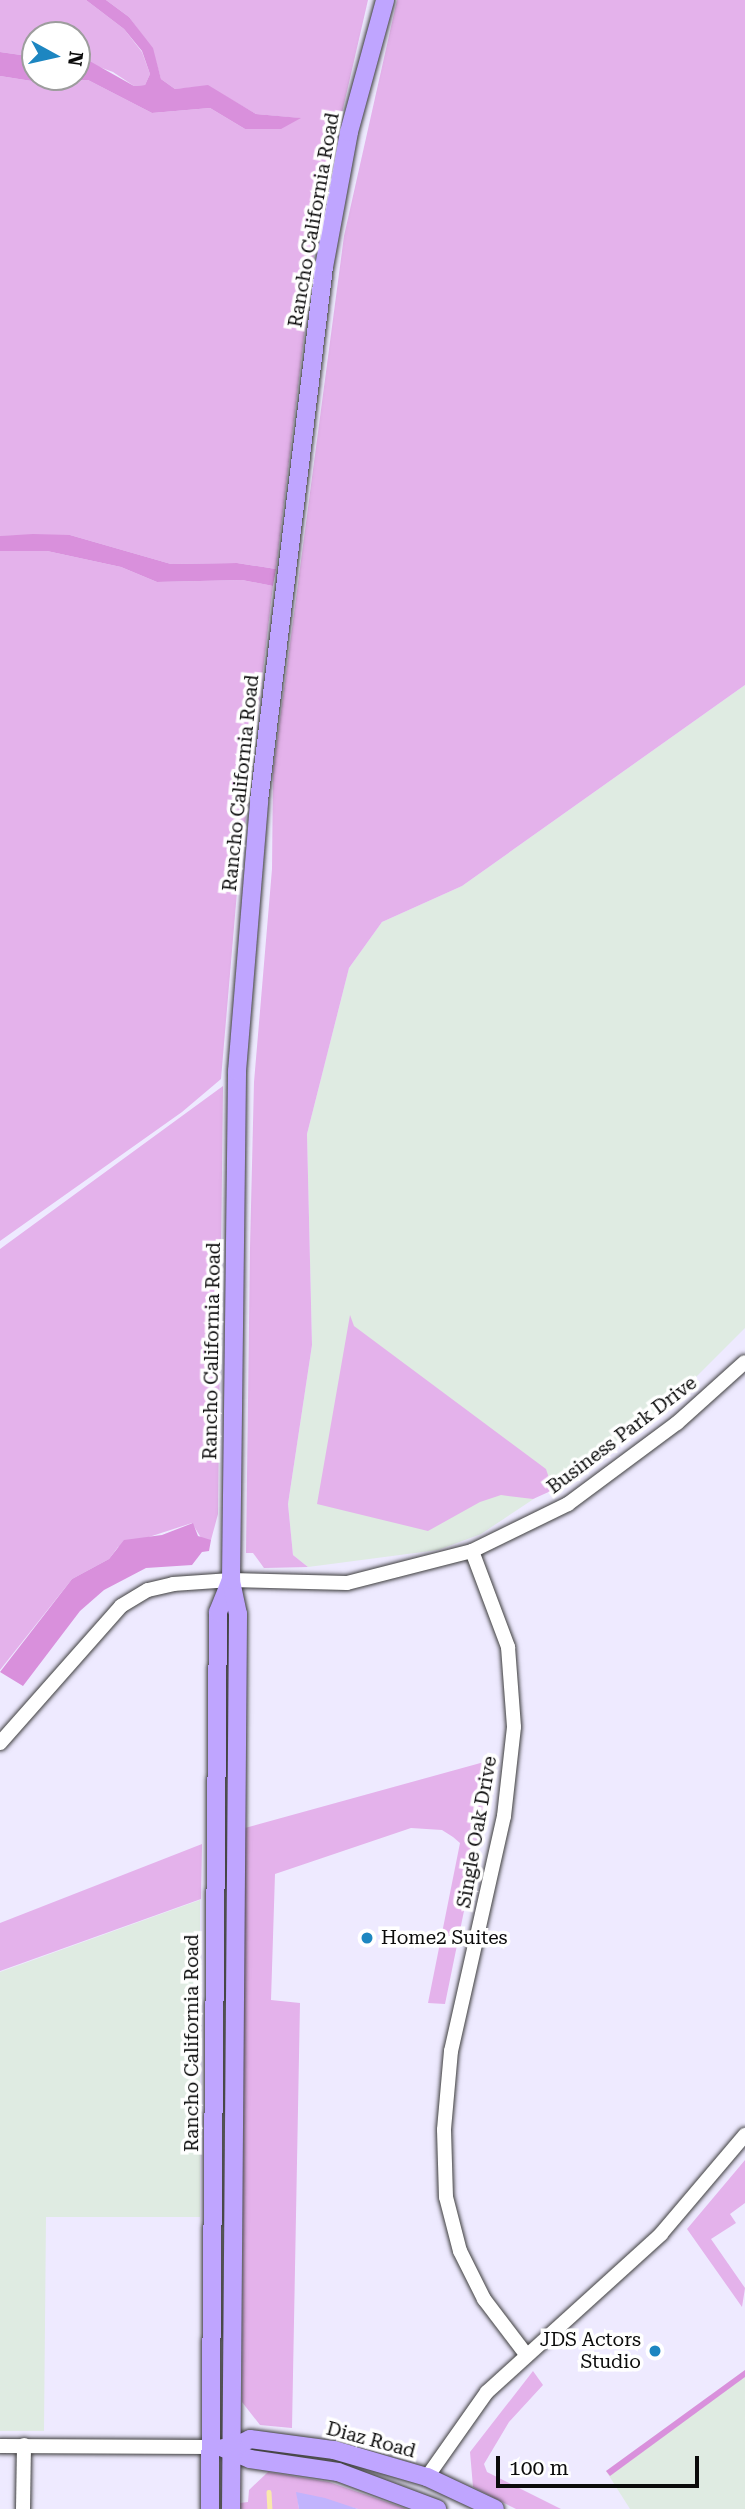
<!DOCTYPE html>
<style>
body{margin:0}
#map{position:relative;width:745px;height:2509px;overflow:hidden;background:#eeeaff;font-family:"Roboto Serif",serif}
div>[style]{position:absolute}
.industrial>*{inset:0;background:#dfebe2}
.green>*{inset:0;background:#e4b2eb}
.forest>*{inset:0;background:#d990dc}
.sand>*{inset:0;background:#c1b3fd}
.stream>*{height:4.5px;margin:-2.25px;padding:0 2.25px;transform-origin:2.25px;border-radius:2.25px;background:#f9e8ac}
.roads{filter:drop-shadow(0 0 2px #3e3e3e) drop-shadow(0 0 2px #3e3e3e)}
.tertiary>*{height:14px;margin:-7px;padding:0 7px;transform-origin:7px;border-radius:7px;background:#fff}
.secondary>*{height:18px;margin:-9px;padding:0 9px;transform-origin:9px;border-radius:9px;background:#bfa5ff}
.dots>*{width:19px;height:19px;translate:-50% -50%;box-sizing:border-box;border:4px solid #fff;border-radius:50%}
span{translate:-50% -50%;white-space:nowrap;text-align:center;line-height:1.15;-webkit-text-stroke:7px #fff;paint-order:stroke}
.street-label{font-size:19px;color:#0b0b0b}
.poi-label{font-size:19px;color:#0b0b0b}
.left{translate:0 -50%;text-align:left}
.right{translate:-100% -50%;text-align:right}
.north{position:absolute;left:21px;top:21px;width:70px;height:70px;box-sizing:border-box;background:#fff;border:2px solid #9d9d9d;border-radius:50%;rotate:98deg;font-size:19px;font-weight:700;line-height:28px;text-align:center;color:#0b0b0b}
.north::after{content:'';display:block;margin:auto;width:24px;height:32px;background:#1d86c1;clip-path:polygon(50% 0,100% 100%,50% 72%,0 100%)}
.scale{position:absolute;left:496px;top:2456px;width:203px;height:32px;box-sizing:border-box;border:4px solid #0b0b0b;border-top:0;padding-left:9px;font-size:21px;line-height:24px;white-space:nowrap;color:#0b0b0b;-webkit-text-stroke:5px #fff;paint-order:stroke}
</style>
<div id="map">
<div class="industrial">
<div style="clip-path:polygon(745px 685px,745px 1328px,680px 1393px,630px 1435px,481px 1534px,438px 1550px,308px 1567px,293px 1555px,288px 1504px,312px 1345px,307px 1134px,349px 968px,382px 922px,462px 886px)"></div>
<div style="clip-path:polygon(200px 1900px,200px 2217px,46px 2217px,44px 2431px,0 2431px,0 1972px)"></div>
<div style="clip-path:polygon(745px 2370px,745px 2509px,630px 2509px,606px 2471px)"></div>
</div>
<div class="green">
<div style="clip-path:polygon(0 0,86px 0,124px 29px,142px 52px,150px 74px,145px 85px,134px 86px,113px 72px,77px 59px,77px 35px,35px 35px,35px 57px,0 52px)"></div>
<div style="clip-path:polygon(106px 0,368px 0,319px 213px,276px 569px,237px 563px,171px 564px,70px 535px,0 536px,0 76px,38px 82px,88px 80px,152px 113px,210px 108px,245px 129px,299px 118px,256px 114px,208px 86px,175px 89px,161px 79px,152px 48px,129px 17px)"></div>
<div style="clip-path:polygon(397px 0,745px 0,745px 685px,462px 886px,382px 922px,349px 968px,307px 1134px,312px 1345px,288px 1504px,293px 1555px,308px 1567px,264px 1568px,253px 1553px,246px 1553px,250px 1248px,254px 1082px,272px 869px,273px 772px,344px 236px)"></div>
<div style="clip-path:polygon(0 551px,47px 551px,121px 567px,157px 582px,242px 580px,273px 586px,237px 892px,221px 1079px,182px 1112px,0 1241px)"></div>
<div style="clip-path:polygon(223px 1086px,218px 1514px,211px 1540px,203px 1541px,192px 1523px,118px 1547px,109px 1559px,72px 1579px,0 1670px,0 1249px)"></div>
<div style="clip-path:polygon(350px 1315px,354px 1326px,546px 1469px,553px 1490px,533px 1499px,501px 1495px,480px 1502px,428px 1531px,317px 1504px)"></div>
<div style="clip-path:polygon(495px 1759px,445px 2004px,428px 2003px,460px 1843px,453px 1837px,442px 1830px,411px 1828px,275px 1874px,271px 2000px,300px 2003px,292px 2428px,260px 2425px,242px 2402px,245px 1828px)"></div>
<div style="clip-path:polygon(202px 1844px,201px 1899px,0 1971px,0 1923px)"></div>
<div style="clip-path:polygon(745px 2160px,745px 2203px,730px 2214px,736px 2223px,711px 2239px,745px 2288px,742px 2307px,687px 2229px)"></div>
<div style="clip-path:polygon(533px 2371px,543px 2385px,509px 2422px,484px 2464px,487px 2472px,561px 2509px,516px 2509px,473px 2487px,470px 2452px)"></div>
<div style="clip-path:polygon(268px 2472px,329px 2482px,407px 2509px,358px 2509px,297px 2493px,299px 2509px,241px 2509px,240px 2503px,248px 2502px,249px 2490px)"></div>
</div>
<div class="forest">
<div style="clip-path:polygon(86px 0,106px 0,129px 17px,153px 48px,161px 79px,175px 89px,208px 85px,256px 114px,301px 118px,281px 129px,245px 129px,210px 108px,152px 113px,88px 80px,38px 82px,0 76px,0 52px,35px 57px,35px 77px,77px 77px,77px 59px,86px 59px,134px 86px,145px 85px,150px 74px,142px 51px,124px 29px)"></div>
<div style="clip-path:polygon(33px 534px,70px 535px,171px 564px,237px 563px,276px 569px,273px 586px,242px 580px,157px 582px,121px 567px,47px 551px,0 551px,0 536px)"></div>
<div style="clip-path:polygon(193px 1523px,198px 1536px,211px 1540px,209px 1551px,202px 1552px,192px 1565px,146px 1568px,104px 1590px,80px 1611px,23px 1686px,0 1672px,72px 1579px,109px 1559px,124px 1540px,162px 1535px)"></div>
<div style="clip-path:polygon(745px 2370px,745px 2377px,610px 2476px,606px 2471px)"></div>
</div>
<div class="sand">
<div style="clip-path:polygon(296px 2492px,325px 2498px,358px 2509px,299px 2509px)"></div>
</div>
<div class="stream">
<div style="left:269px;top:2492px;width:17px;rotate:87deg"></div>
</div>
<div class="roads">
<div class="tertiary">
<div style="left:472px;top:1551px;width:103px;rotate:69.4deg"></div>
<div style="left:508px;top:1647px;width:80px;rotate:85.7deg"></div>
<div style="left:514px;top:1727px;width:90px;rotate:96.4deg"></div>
<div style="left:504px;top:1816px;width:241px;rotate:102.7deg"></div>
<div style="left:451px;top:2051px;width:79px;rotate:95.1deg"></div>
<div style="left:444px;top:2130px;width:67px;rotate:88.3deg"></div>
<div style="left:446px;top:2197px;width:56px;rotate:75.5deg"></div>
<div style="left:460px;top:2251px;width:54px;rotate:63.4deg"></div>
<div style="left:484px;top:2299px;width:68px;rotate:52.8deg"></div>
<div style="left:0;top:1743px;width:183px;rotate:-48.5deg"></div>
<div style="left:121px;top:1606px;width:31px;rotate:-31deg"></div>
<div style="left:148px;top:1590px;width:26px;rotate:-13deg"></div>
<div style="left:173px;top:1584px;width:58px;rotate:-3.9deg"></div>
<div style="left:231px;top:1580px;width:116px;rotate:1.5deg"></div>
<div style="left:347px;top:1583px;width:129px;rotate:-14.4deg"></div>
<div style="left:472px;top:1551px;width:107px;rotate:-26.1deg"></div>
<div style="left:568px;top:1504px;width:136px;rotate:-36.6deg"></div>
<div style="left:677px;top:1423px;width:91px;rotate:-41.9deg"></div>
<div style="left:0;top:2446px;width:210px;rotate:0.3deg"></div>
<div style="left:427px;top:2477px;width:104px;rotate:-54.8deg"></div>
<div style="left:487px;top:2392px;width:235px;rotate:-42.2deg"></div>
<div style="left:661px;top:2234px;width:130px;rotate:-49.7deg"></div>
<div style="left:23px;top:2509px;width:64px;rotate:-89.1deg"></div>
</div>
<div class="secondary">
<div style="left:223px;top:2448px;width:29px;rotate:22deg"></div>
<div style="left:250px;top:2459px;width:89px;rotate:8.4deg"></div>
<div style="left:338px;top:2472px;width:106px;rotate:20.5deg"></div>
<div style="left:231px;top:2448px;width:21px;rotate:-25deg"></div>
<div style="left:250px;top:2439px;width:85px;rotate:7.5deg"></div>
<div style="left:334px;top:2450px;width:97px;rotate:16.2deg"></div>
<div style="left:427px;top:2477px;width:75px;rotate:25.2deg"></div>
<div style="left:210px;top:2509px;width:897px;rotate:-89.49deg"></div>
<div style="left:218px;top:1612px;width:35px;rotate:-68deg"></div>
<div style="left:231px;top:2509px;width:895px;rotate:-89.55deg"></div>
<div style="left:238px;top:1614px;width:35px;rotate:-102deg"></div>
<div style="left:231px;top:1580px;width:509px;rotate:-89.32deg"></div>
<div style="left:237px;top:1071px;width:271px;rotate:-85.3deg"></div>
<div style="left:259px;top:801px;width:538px;rotate:-83.06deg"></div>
<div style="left:324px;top:267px;width:137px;rotate:-79.5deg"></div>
<div style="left:349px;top:132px;width:137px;rotate:-74.7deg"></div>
</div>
</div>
<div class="dots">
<div style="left:367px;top:1938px;background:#1d86c1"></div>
<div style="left:655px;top:2351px;background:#1d86c1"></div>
</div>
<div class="street-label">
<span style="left:314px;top:220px;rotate:-80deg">Rancho California Road</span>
<span style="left:241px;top:783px;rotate:-84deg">Rancho California Road</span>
<span style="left:212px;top:1351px;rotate:-89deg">Rancho California Road</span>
<span style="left:622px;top:1435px;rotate:-37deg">Business Park Drive</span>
<span style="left:477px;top:1832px;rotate:-80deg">Single Oak Drive</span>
<span style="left:192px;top:2043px;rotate:-90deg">Rancho California Road</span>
<span style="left:371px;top:2440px;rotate:15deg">Diaz Road</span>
</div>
<div class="poi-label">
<span class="left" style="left:381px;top:1938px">Home2 Suites</span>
<span class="right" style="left:641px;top:2351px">JDS Actors<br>Studio</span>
</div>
<div class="north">N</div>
<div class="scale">100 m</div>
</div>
